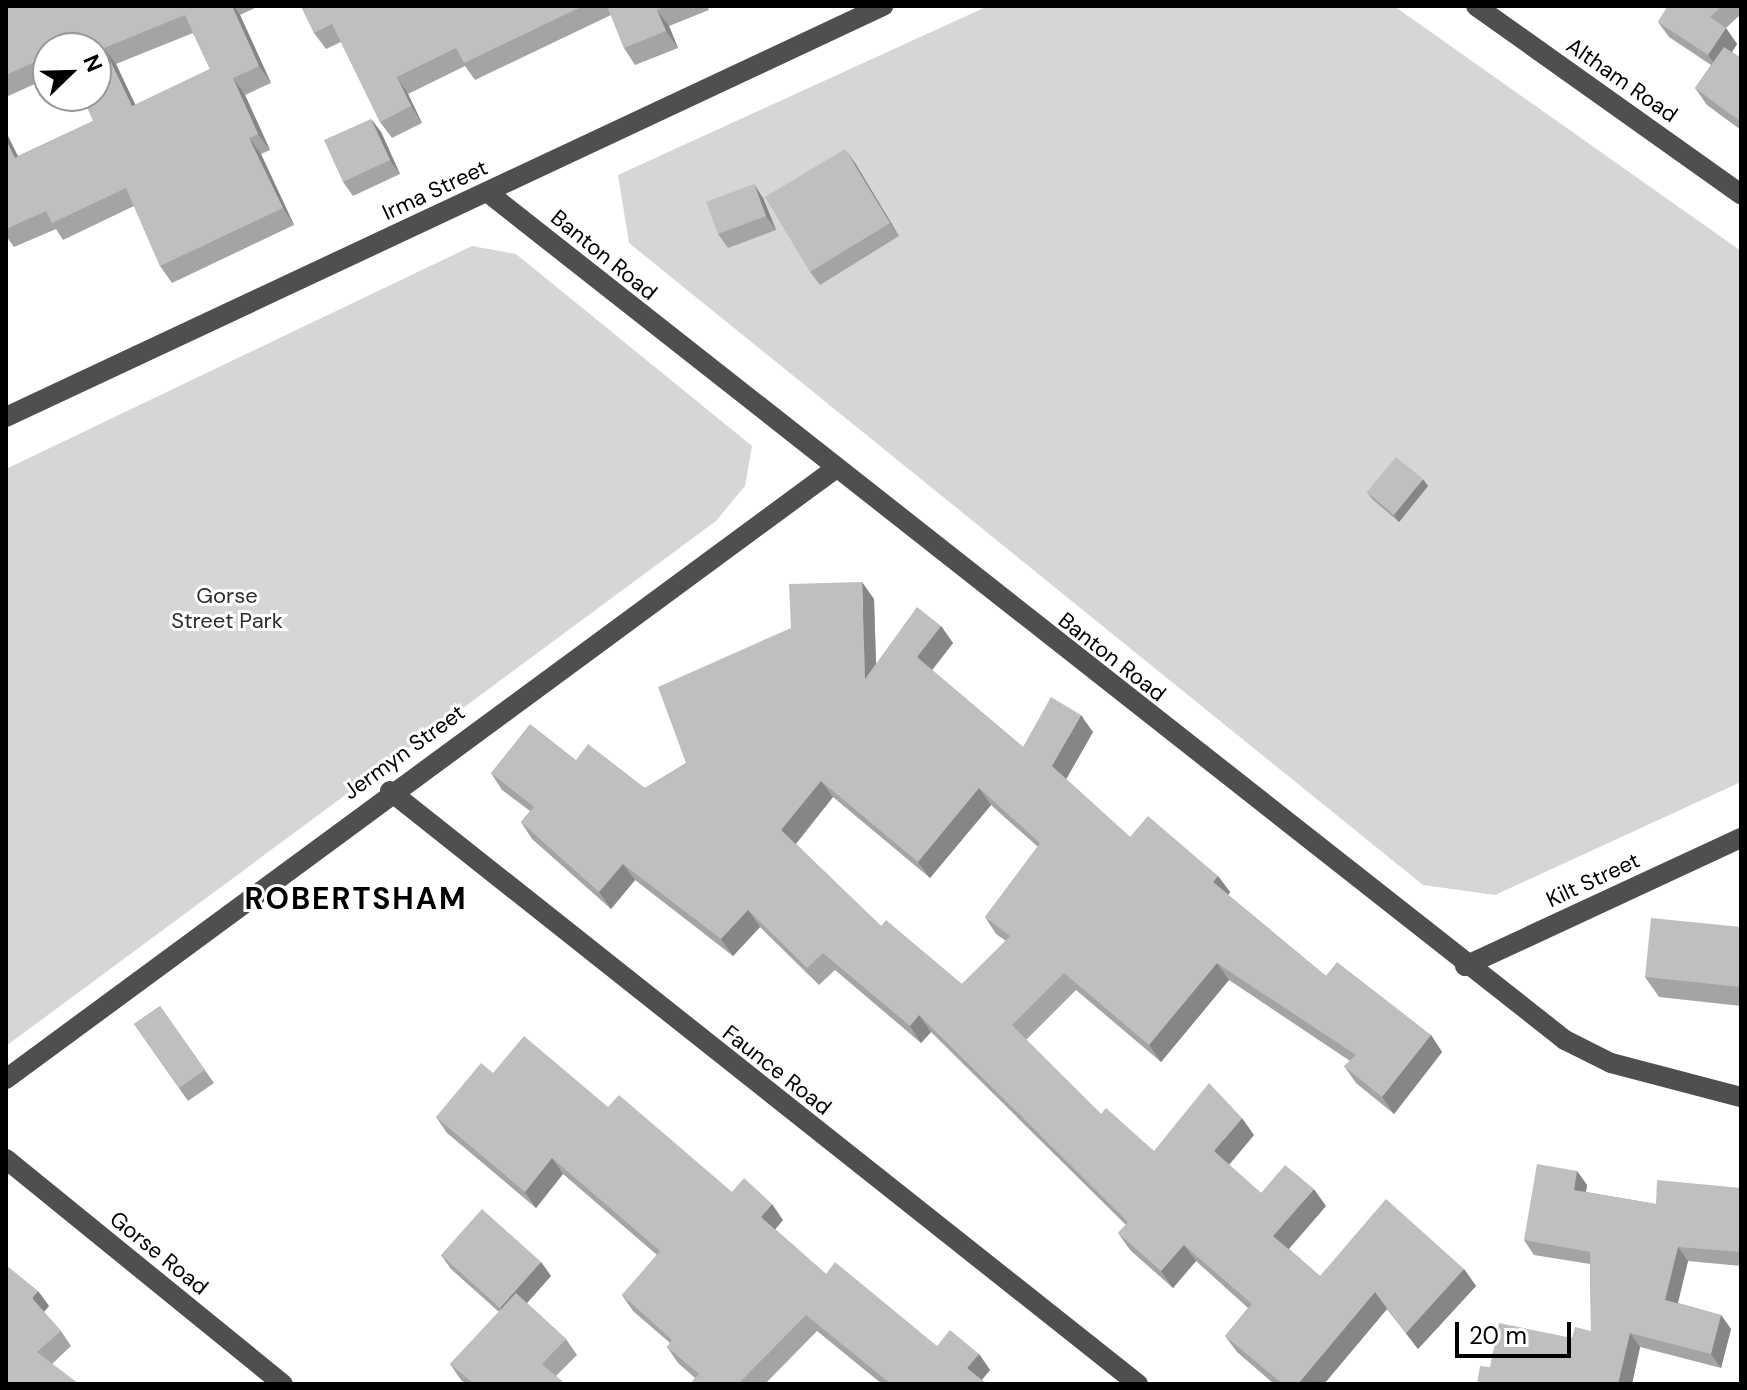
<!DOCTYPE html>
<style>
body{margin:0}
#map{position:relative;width:1747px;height:1390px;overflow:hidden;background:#fff;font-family:"DM Sans",sans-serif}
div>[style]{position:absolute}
.green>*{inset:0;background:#d6d6d6}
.minor>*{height:20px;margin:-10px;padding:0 10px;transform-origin:10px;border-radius:10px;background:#4f4f4f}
.wall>*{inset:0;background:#a4a4a4}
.shaded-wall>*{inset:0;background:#868686}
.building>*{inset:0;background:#bfbfbf}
span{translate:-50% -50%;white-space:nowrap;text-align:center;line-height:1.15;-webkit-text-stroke:6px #fff;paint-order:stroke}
.street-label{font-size:22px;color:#000}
.park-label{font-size:22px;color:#2d2d2d}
.district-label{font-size:30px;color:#000;font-weight:700;letter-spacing:2px}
.frame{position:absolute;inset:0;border:8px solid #000;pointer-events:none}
.north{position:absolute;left:32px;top:32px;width:80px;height:80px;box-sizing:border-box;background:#fff;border:2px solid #999;border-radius:50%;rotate:67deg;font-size:22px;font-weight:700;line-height:32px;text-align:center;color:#000}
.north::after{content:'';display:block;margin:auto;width:28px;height:36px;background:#000;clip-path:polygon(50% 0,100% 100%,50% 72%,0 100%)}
.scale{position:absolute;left:1455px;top:1322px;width:116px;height:36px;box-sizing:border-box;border:4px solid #000;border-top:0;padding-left:10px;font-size:24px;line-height:28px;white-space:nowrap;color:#000;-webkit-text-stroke:6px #fff;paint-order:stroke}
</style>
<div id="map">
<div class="green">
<div style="clip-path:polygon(988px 6px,1394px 6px,1741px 251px,1741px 782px,1495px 895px,1423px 885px,629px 243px,618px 175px)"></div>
<div style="clip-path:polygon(472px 246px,516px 254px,752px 446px,745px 486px,716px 521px,6px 1046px,6px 469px)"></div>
</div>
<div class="minor">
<div style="left:1476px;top:6px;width:325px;rotate:35.4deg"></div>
<div style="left:487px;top:192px;width:1372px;rotate:38.19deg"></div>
<div style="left:1565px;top:1040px;width:51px;rotate:26.6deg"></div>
<div style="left:1611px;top:1063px;width:134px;rotate:14.7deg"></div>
<div style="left:6px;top:417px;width:969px;rotate:-25.11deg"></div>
<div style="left:390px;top:791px;width:955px;rotate:38.41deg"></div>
<div style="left:1465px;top:966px;width:304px;rotate:-24.9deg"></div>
<div style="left:6px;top:1079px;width:1029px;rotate:-36.35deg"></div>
<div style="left:6px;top:1159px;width:357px;rotate:39.1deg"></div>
</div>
<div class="wall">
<div style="clip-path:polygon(evenodd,6px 6px,259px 6px,240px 15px,271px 83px,245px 95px,270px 150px,261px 154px,294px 225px,172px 283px,160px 266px,134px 206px,63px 240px,56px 229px,14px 247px,6px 236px,6px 132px,18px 156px,93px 121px,96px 48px,48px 48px,48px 78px,6px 97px,6px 6px,193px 33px,210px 69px,135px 105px,116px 64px,193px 33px)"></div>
<div style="clip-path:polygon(301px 6px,707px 6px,709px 10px,669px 26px,678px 48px,635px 65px,624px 48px,611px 15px,475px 80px,465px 66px,408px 94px,422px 123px,392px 138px,380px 122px,341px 42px,326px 49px,314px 33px)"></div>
<div style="clip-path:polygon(1668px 6px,1741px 6px,1741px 14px,1726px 28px,1737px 44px,1732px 52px,1741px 58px,1741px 130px,1707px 105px,1695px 88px,1711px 65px,1669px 37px,1658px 22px)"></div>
<div style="clip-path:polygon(371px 119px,381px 132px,400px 174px,353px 196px,343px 182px)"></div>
<div style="clip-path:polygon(855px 163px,899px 236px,820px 285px,810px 272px)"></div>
<div style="clip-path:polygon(763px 198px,776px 230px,728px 248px,718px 234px)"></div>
<div style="clip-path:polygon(1428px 486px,1399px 522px,1372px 499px,1367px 492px)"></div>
<div style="clip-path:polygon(evenodd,874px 599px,876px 664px,941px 626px,953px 643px,932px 670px,1023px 747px,1093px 732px,1066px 779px,1130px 837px,1218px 876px,1230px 892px,1228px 895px,1326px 976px,1431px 1035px,1442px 1052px,1394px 1114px,1356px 1083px,1344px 1066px,1350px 1061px,1229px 980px,1161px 1062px,1076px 990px,1026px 1040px,1101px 1114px,1154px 1151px,1254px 1135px,1229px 1165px,1261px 1193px,1326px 1206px,1289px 1249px,1320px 1276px,1464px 1269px,1476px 1286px,1418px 1349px,1387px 1309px,1324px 1384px,1274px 1384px,1237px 1352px,1225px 1336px,1248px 1308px,1196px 1261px,1173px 1288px,1130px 1250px,1118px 1233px,1126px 1225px,931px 1032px,921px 1043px,835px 970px,819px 985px,760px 927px,733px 956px,635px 880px,611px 909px,532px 839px,521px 822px,530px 811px,502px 790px,491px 773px,576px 760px,645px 788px,686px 763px,874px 599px,833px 797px,930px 878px,991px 805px,1038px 847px,985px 917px,996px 934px,1006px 941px,962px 984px,881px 926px,796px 844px,833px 797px)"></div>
<div style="clip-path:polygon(1741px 927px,1741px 1006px,1659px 997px,1645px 977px)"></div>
<div style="clip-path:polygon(160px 1006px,214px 1083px,188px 1101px,134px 1024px)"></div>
<div style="clip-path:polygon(493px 1073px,608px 1107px,732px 1192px,783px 1220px,775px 1229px,826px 1274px,937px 1346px,979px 1354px,990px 1370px,982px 1380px,987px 1384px,882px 1384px,817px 1331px,765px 1384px,690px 1384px,695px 1378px,678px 1363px,667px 1347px,670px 1343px,633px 1311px,622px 1295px,657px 1255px,563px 1174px,536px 1208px,447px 1133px,436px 1117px)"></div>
<div style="clip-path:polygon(1577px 1171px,1587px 1185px,1586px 1192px,1656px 1204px,1741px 1188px,1741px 1266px,1688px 1261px,1678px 1303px,1721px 1315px,1731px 1329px,1721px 1368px,1640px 1347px,1632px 1384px,1477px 1384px,1490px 1367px,1591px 1331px,1590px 1264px,1534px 1255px,1524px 1240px)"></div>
<div style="clip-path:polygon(441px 1255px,541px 1262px,551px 1276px,527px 1303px,566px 1339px,577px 1355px,556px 1376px,565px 1384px,466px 1384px,461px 1380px,450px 1364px,499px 1312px,451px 1269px)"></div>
<div style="clip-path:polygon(38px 1291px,49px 1306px,44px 1312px,61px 1331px,71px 1346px,52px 1364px,6px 1384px)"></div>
</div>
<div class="shaded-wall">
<div style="clip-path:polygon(232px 6px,234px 6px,240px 15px,271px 83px,259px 66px)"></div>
<div style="clip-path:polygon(657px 10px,669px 26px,678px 48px,666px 31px)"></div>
<div style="clip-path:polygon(1726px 28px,1737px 44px,1720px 71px,1708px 55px)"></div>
<div style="clip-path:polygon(104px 48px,116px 64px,144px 123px,132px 106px)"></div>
<div style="clip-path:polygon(397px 77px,408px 94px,422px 123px,411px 106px)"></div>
<div style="clip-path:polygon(233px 78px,245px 95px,270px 150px,258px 134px)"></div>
<div style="clip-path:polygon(371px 119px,381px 132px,400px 174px,390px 160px)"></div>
<div style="clip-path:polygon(6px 132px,26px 174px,15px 158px,6px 140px)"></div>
<div style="clip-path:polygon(249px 138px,261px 154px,294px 225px,283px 208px)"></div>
<div style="clip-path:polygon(845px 149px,855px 163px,899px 236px,890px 223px)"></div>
<div style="clip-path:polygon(754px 184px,763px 198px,776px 230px,766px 216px)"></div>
<div style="clip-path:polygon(1423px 479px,1428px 486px,1399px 522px,1394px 515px)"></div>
<div style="clip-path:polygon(862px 582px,874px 599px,877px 696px,865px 679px)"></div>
<div style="clip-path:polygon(941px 626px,953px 643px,929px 674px,917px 657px)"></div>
<div style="clip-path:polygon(1081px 715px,1093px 732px,1064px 783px,1052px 766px)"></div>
<div style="clip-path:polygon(821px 781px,833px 797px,793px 847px,781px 830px)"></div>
<div style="clip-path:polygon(979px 788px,991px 805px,930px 878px,918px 862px)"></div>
<div style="clip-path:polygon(623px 864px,635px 880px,611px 909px,599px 892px)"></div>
<div style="clip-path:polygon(1218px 876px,1230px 892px,1225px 899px,1213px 882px)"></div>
<div style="clip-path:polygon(748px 910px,760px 927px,733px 956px,721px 939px)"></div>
<div style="clip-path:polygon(1217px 963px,1229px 980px,1161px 1062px,1149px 1045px)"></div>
<div style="clip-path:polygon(919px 1015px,931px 1032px,921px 1043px,910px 1026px)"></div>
<div style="clip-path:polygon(1431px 1035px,1442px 1052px,1394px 1114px,1382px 1097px)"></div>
<div style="clip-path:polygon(1242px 1118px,1254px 1135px,1226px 1168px,1214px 1151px)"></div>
<div style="clip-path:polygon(552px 1158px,563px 1174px,536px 1208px,525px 1192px)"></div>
<div style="clip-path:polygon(1577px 1171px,1587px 1185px,1584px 1204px,1574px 1190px)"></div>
<div style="clip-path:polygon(1314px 1189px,1326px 1206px,1285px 1253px,1273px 1236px)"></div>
<div style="clip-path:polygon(772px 1204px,783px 1220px,772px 1233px,761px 1217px)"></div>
<div style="clip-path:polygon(1184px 1245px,1196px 1261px,1173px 1288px,1161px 1271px)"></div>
<div style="clip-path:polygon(1678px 1247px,1688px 1261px,1675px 1314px,1665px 1300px)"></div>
<div style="clip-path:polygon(541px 1262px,551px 1276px,510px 1322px,500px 1308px)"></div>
<div style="clip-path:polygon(1464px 1269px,1476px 1286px,1418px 1349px,1406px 1333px)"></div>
<div style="clip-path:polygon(38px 1291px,49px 1306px,42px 1314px,32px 1298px)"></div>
<div style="clip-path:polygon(1375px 1292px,1387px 1309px,1324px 1384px,1298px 1384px)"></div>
<div style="clip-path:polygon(1721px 1315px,1731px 1329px,1721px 1368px,1711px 1354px)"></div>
<div style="clip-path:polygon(1630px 1333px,1640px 1347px,1632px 1384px,1618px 1384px)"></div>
<div style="clip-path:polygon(979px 1354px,990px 1370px,978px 1384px,967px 1368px)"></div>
</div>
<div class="building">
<div style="clip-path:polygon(evenodd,6px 6px,232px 6px,259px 66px,233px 78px,258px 134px,249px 138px,283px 208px,160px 266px,126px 188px,52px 223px,46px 211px,6px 229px,6px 140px,15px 158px,93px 121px,82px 96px,96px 96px,96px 48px,48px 48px,48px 56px,6px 75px,6px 6px,185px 15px,210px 69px,132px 106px,104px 48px,185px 15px)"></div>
<div style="clip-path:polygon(301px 6px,583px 6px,464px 63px,456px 48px,397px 77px,411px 106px,380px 122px,332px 24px,314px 33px)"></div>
<div style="clip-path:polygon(607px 6px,666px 6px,657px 10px,666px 31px,624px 48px)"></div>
<div style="clip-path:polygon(1668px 6px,1722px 6px,1710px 17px,1726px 28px,1708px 55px,1658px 22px)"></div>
<div style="clip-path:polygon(1724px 47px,1741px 58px,1741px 122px,1695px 88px)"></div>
<div style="clip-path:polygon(371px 119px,390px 160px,343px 182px,324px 140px)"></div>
<div style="clip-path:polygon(845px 149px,890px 223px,810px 272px,765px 197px)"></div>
<div style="clip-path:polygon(754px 184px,766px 216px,718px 234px,706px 202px)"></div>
<div style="clip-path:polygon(1396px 457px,1423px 479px,1394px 515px,1367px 492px)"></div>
<div style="clip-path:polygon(evenodd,862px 582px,865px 679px,917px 607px,941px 626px,917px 657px,1023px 747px,1051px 697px,1081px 715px,1052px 766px,1130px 837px,1148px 816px,1218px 876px,1213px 882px,1326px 976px,1337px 962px,1431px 1035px,1382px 1097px,1344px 1066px,1356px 1055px,1217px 963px,1149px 1045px,1064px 973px,1012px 1025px,1101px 1114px,1106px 1108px,1154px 1151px,1209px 1083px,1242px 1118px,1214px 1151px,1261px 1193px,1285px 1165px,1314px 1189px,1273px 1236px,1320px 1276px,1386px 1199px,1464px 1269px,1406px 1333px,1375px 1292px,1298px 1384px,1283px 1384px,1225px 1336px,1252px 1304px,1184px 1245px,1161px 1271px,1118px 1233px,1128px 1222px,919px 1015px,910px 1026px,823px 953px,807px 968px,748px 910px,721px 939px,623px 864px,599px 892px,521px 822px,534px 807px,491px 773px,530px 724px,576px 760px,588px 744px,645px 788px,686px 763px,658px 687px,791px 628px,789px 584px,862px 582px,821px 781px,918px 862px,979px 788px,1040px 843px,985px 917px,1010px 936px,962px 984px,886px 920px,881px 926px,781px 830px,821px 781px)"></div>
<div style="clip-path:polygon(1651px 918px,1741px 927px,1741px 987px,1645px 977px)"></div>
<div style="clip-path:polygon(160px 1006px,205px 1070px,179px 1088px,134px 1024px)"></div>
<div style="clip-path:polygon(524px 1036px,608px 1107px,619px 1095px,732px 1192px,744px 1178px,772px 1204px,761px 1217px,826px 1274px,835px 1262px,937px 1346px,950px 1330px,979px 1354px,967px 1368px,987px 1384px,891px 1384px,806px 1315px,738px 1384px,690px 1384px,699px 1374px,667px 1347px,672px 1340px,622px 1295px,660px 1251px,552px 1158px,525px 1192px,436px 1117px,481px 1063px,493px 1073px)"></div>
<div style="clip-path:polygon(1537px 1164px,1577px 1171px,1574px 1190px,1656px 1204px,1657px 1180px,1741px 1188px,1741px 1252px,1678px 1247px,1665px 1300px,1721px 1315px,1711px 1354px,1630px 1333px,1618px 1384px,1477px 1384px,1480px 1366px,1490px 1367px,1499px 1323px,1572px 1338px,1575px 1327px,1591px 1331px,1590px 1252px,1524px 1240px)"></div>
<div style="clip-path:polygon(482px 1209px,541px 1262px,500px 1308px,441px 1255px)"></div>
<div style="clip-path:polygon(6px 1265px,38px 1291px,32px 1298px,61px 1331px,37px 1352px,79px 1384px,6px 1384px)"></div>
<div style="clip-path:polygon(516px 1293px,566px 1339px,542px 1364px,565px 1384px,474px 1384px,450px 1364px)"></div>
</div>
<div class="street-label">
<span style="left:1622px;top:80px;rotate:35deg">Altham Road</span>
<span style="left:435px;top:190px;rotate:-25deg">Irma Street</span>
<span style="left:604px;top:255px;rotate:39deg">Banton Road</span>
<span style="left:1112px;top:657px;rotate:38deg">Banton Road</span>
<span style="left:404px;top:752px;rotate:-36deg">Jermyn Street</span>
<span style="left:1593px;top:880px;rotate:-25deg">Kilt Street</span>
<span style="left:777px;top:1070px;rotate:38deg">Faunce Road</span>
<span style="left:159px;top:1253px;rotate:39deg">Gorse Road</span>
</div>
<div class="park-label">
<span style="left:227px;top:608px">Gorse<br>Street Park</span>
</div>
<div class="district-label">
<span style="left:356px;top:899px">ROBERTSHAM</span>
</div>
<div class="frame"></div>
<div class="north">N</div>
<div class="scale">20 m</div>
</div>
